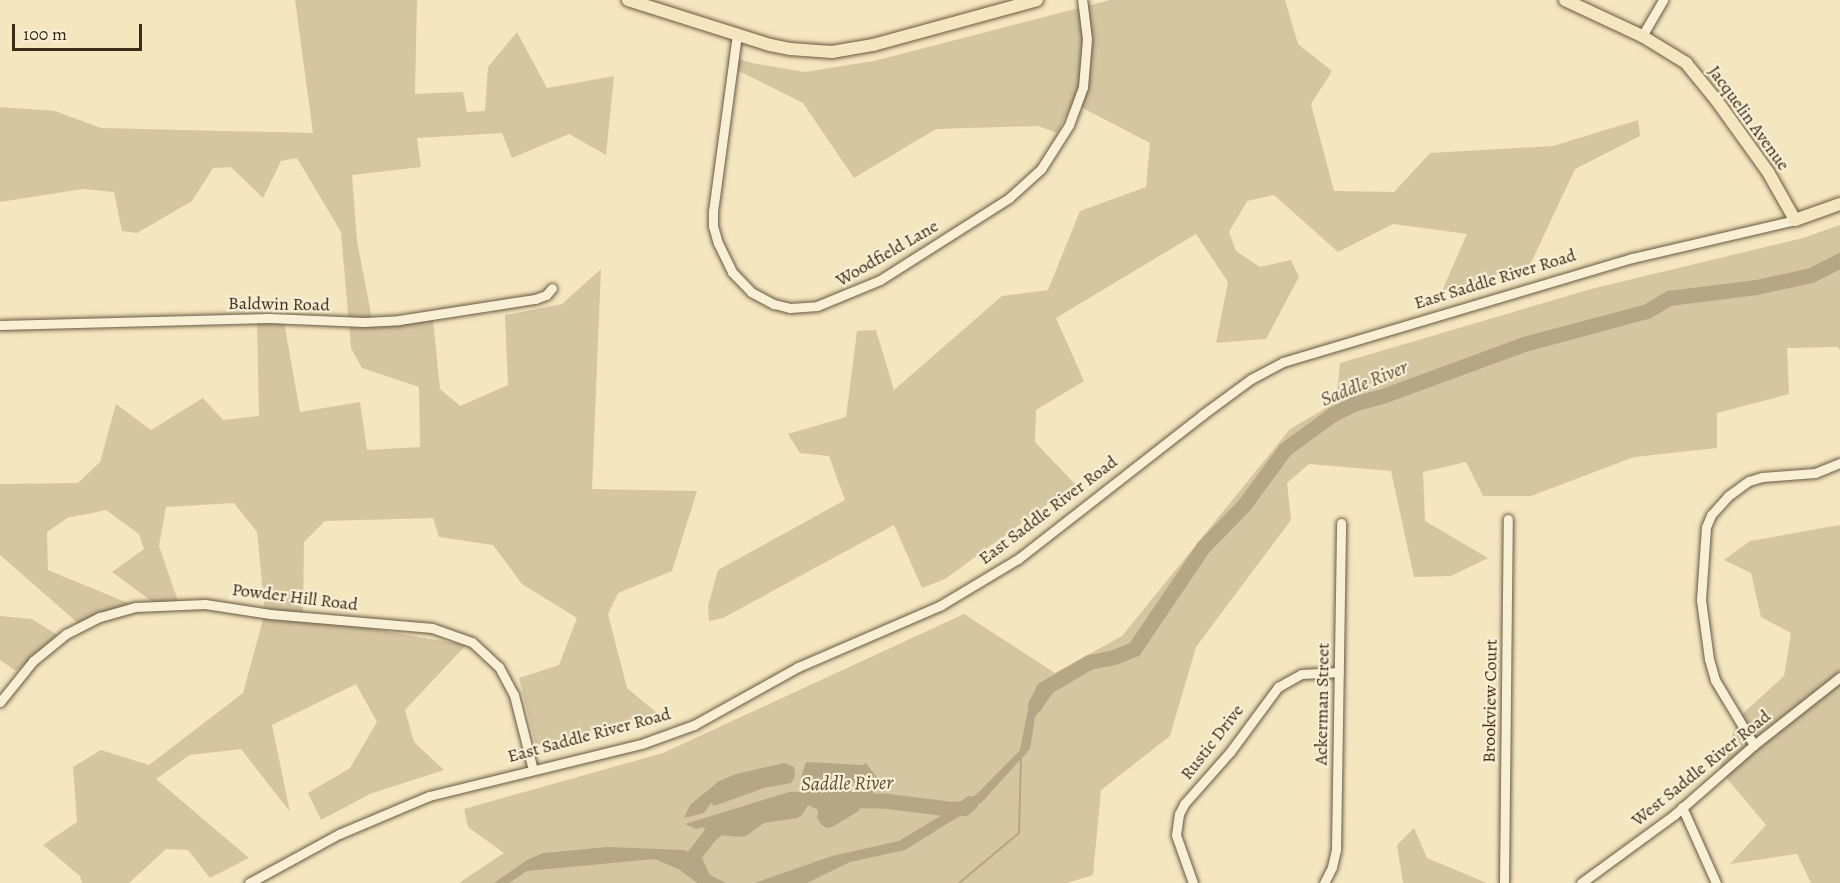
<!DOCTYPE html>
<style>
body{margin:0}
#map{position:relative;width:1840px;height:883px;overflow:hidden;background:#f4e6bf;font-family:Alegreya,serif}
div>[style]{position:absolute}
.green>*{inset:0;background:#d5c6a2}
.water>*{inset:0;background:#b5a685}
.stream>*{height:2px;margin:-1px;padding:0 1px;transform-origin:1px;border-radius:1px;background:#b5a685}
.river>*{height:15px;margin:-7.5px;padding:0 7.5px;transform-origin:7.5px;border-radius:7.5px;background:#b5a685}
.roads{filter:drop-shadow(0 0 2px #695940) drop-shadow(0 0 2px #695940)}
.minor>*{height:9px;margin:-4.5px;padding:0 4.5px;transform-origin:4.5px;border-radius:4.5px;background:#f8efd5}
.major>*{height:12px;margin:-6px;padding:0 6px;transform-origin:6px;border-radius:6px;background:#f4e6bf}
span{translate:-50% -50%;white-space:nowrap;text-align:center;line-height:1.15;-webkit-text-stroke:4.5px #f8efd5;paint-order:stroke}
.street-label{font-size:18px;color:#3b2a15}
.water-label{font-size:20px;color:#604f37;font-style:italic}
.scale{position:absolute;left:12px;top:24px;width:130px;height:27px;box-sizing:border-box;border:3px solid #3b2a15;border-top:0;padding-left:8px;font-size:18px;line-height:21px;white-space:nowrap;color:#3b2a15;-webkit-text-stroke:4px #f8efd5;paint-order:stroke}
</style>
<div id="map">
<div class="green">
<div style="clip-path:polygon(295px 0,417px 0,415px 94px,463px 92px,467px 112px,485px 111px,488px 67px,517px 32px,547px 88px,614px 76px,606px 155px,569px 134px,512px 158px,502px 133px,417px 138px,421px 167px,352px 175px,357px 241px,373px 324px,433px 319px,440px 389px,460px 406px,508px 385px,505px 315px,562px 304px,601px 269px,592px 489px,697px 491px,672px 571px,618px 593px,608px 614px,627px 688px,657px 713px,536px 746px,519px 678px,559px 665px,577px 618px,522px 584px,493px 545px,439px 537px,433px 518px,325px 521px,304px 542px,303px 617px,466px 645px,405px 710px,414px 742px,444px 770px,370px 794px,321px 820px,308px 793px,350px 768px,377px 722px,356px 684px,272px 725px,290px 812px,241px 749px,190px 755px,156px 779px,249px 858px,210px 878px,188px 850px,166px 849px,129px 883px,82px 883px,80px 876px,43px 845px,77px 822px,73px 767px,101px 750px,149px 765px,243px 693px,265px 612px,257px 532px,234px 503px,166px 507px,159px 546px,179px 604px,154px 603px,112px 572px,144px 549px,139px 534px,106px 510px,67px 518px,47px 532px,48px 570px,135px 606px,79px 624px,0 555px,0 484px,78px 483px,100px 462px,116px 404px,151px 430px,203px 398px,223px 420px,259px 416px,257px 322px,284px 322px,300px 412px,360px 402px,367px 450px,420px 447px,419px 387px,362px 368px,351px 348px,341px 232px,297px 158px,281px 161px,263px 198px,231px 167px,213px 168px,192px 201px,137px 233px,122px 231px,114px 192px,83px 189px,0 202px,0 107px,55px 111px,101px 128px,313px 133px)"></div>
<div style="clip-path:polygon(1110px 0,1285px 0,1298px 44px,1332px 71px,1311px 104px,1334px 191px,1394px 192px,1430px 153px,1553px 146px,1638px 120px,1640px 136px,1575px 169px,1530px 265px,1442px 291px,1467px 234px,1393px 224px,1338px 252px,1274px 195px,1247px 201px,1229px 232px,1236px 251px,1260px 267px,1291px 260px,1299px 277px,1266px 339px,1216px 343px,1228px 282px,1196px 234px,1056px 318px,1084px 381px,1036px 410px,1035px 442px,1075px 484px,945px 579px,922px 588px,894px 525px,723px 618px,709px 621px,708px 606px,718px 570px,845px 500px,829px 456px,800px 453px,788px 434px,846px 417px,857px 331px,876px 330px,894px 390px,1002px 296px,1048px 290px,1080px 211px,1146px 187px,1150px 143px,1073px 103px,1057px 133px,1038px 126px,936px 129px,854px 178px,803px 103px,727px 65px,730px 56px,752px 63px,805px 72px,874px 61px)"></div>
<div style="clip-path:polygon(1840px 225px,1840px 351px,1838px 347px,1787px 348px,1789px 394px,1717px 413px,1717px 448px,1634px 457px,1531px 496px,1483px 496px,1466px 462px,1423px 472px,1425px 521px,1488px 558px,1451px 576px,1414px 577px,1391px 471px,1309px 464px,1287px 483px,1291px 520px,1196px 647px,1170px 736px,1101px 790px,1093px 875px,1067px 883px,459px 883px,504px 853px,468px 827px,464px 809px,663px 753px,964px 614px,1055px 673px,1122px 636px,1290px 429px,1336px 402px,1340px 363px,1591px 289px,1803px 238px)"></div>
<div style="clip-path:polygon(1840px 525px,1840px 883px,1811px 883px,1797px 854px,1730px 864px,1766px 825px,1719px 769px,1739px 717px,1784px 676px,1791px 633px,1761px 617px,1751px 573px,1724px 560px,1750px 541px)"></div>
<div style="clip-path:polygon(0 616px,32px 619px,59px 636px,16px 671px,0 660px)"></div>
<div style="clip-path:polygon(1414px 828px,1427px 858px,1487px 883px,1403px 883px,1397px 845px)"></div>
</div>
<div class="water">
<div style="clip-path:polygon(1040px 688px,1053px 693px,1035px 717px,1030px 749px,982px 802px,905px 850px,850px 862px,807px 883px,755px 883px,832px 856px,899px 841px,977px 794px,1020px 750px,1030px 699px)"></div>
<div style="clip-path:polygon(806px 762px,863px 765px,866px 763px,878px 779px,875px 791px,857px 812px,832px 827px,826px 828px,821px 824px,817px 818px,818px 810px,808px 805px,802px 815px,797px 818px,764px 823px,746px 836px,740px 837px,718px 835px,702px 827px,696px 829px,685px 824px,789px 792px,856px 791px,871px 786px,852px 782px,800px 781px)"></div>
<div style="clip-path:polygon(784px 763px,794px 767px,795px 776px,791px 783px,764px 788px,714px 806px,711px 803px,704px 813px,684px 818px,690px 805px,719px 781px,736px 774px)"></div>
<div style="clip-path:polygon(608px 847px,684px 850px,702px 858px,710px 875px,726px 883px,697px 883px,680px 870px,655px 859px,527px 871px,509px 883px,494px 883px,527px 860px,543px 853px)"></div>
</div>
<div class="stream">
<div style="left:959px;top:883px;width:78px;rotate:-39.8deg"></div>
<div style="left:1019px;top:833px;width:75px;rotate:-88.5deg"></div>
</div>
<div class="river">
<div style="left:1035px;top:705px;width:18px;rotate:-63deg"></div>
<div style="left:1043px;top:689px;width:53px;rotate:-30.4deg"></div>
<div style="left:1089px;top:662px;width:25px;rotate:-11deg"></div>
<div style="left:1114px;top:657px;width:22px;rotate:-22deg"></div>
<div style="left:1134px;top:649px;width:123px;rotate:-55.9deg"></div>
<div style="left:1203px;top:547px;width:59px;rotate:-45.7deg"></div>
<div style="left:1244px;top:505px;width:69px;rotate:-53.8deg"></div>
<div style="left:1285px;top:449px;width:59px;rotate:-36.1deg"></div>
<div style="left:1333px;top:414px;width:25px;rotate:-26deg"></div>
<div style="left:1356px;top:403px;width:30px;rotate:-15deg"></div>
<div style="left:1385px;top:395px;width:148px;rotate:-20.1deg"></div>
<div style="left:1524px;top:344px;width:127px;rotate:-15deg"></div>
<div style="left:1647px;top:311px;width:26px;rotate:-31deg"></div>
<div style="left:1669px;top:298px;width:88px;rotate:-7.2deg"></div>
<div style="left:1756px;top:287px;width:56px;rotate:-12.3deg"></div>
<div style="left:1811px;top:275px;width:33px;rotate:-27deg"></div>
<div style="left:849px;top:800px;width:39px;rotate:1deg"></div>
<div style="left:888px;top:801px;width:64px;rotate:7.2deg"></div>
<div style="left:951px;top:809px;width:13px;rotate:-4deg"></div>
<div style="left:964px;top:808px;width:8px;rotate:-40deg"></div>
<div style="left:677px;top:858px;width:13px;rotate:9deg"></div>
<div style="left:690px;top:860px;width:33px;rotate:-52deg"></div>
<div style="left:710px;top:834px;width:20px;rotate:-37deg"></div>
</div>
<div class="roads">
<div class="minor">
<div style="left:737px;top:34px;width:180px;rotate:97.7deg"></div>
<div style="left:713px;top:212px;width:14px;rotate:90deg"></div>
<div style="left:713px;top:226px;width:18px;rotate:74deg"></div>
<div style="left:718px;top:243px;width:32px;rotate:64deg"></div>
<div style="left:732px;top:272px;width:28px;rotate:46deg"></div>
<div style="left:751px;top:292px;width:26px;rotate:28deg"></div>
<div style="left:774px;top:304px;width:16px;rotate:14deg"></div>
<div style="left:790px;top:308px;width:27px;rotate:-4deg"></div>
<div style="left:817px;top:306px;width:68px;rotate:-22.4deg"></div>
<div style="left:880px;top:280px;width:153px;rotate:-32.4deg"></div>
<div style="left:1009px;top:198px;width:43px;rotate:-42.2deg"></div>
<div style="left:1041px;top:169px;width:52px;rotate:-57.5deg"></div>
<div style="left:1069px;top:125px;width:40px;rotate:-69.8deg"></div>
<div style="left:1083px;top:87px;width:48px;rotate:-85.2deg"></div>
<div style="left:1087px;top:39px;width:39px;rotate:-97deg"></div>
<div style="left:1642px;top:36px;width:42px;rotate:-59.7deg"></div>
<div style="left:0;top:325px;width:269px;rotate:-1.5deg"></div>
<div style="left:269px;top:318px;width:95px;rotate:2.4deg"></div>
<div style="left:364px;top:322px;width:35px;rotate:-3deg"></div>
<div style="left:399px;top:320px;width:138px;rotate:-8.8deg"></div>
<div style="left:535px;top:299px;width:12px;rotate:-20deg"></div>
<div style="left:546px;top:295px;width:9px;rotate:-49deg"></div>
<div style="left:0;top:702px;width:53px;rotate:-51.2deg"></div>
<div style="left:33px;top:661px;width:43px;rotate:-39.3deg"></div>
<div style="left:66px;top:634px;width:38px;rotate:-27deg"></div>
<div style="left:100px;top:617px;width:37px;rotate:-16deg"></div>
<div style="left:136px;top:607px;width:69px;rotate:-2.5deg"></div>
<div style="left:205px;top:604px;width:66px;rotate:8.7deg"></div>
<div style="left:270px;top:614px;width:163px;rotate:4.9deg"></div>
<div style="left:432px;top:628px;width:42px;rotate:19.3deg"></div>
<div style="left:472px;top:642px;width:37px;rotate:43deg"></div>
<div style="left:499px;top:667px;width:32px;rotate:62deg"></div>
<div style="left:514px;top:695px;width:77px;rotate:75.8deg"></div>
<div style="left:1754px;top:745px;width:76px;rotate:-121deg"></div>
<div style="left:1715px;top:680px;width:22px;rotate:-106deg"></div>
<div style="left:1709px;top:659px;width:60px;rotate:-97.7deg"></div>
<div style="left:1701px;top:600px;width:73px;rotate:-86.1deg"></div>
<div style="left:1706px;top:527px;width:13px;rotate:-67deg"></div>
<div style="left:1711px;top:515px;width:25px;rotate:-48deg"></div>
<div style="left:1728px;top:496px;width:26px;rotate:-36deg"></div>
<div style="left:1749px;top:481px;width:14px;rotate:-17deg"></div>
<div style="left:1762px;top:477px;width:53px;rotate:-4.3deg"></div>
<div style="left:1815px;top:473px;width:27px;rotate:-22deg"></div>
<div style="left:1682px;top:807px;width:83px;rotate:65.9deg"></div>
<div style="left:249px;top:883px;width:102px;rotate:-28.6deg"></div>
<div style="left:339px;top:834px;width:98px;rotate:-22.9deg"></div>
<div style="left:429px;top:796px;width:221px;rotate:-13.8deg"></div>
<div style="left:644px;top:743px;width:53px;rotate:-19.8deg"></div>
<div style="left:694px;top:725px;width:119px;rotate:-29.1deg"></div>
<div style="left:798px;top:667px;width:156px;rotate:-23.4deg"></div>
<div style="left:941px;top:605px;width:90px;rotate:-30.9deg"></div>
<div style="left:1018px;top:559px;width:234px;rotate:-38deg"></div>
<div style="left:1202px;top:415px;width:61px;rotate:-36.3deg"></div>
<div style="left:1251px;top:379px;width:36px;rotate:-28deg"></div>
<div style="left:1283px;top:362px;width:364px;rotate:-16.6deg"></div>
<div style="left:1632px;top:258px;width:167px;rotate:-13.1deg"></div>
<div style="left:1193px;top:883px;width:51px;rotate:-109.5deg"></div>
<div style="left:1176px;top:835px;width:21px;rotate:-82deg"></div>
<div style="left:1179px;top:814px;width:11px;rotate:-63deg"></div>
<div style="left:1184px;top:804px;width:69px;rotate:-48.5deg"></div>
<div style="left:1230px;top:752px;width:81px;rotate:-53.6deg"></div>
<div style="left:1278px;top:687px;width:26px;rotate:-29deg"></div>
<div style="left:1301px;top:674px;width:38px;rotate:-3deg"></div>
<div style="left:1324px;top:883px;width:18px;rotate:-63deg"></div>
<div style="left:1332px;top:867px;width:18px;rotate:-77deg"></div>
<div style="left:1336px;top:849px;width:326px;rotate:-89.1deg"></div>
<div style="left:1504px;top:883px;width:364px;rotate:-89.4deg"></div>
<div style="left:1581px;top:883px;width:115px;rotate:-36.2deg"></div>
<div style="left:1674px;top:815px;width:106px;rotate:-41.2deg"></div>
<div style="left:1754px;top:745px;width:110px;rotate:-38.3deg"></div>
</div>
<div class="major">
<div style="left:628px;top:0;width:149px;rotate:17.6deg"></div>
<div style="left:770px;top:45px;width:20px;rotate:11deg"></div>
<div style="left:790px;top:49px;width:42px;rotate:4.1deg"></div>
<div style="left:832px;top:52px;width:42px;rotate:-9.7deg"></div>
<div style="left:873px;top:45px;width:170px;rotate:-15.3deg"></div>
<div style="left:1565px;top:0;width:85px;rotate:25.1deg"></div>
<div style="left:1642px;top:36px;width:52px;rotate:31.5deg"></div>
<div style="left:1686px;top:63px;width:49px;rotate:50.8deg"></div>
<div style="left:1717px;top:101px;width:87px;rotate:54.3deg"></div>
<div style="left:1768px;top:172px;width:55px;rotate:60.6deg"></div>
<div style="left:1795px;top:220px;width:48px;rotate:-19.6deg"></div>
</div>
</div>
<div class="street-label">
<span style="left:1749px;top:118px;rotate:54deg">Jacquelin Avenue</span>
<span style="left:887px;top:253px;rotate:-30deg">Woodfield Lane</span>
<span style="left:1495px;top:279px;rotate:-17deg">East Saddle River Road</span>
<span style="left:279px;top:304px;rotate:1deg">Baldwin Road</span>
<span style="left:1048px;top:510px;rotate:-37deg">East Saddle River Road</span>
<span style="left:295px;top:597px;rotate:7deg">Powder Hill Road</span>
<span style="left:1490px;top:701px;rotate:-89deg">Brookview Court</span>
<span style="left:1322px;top:704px;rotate:-89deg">Ackerman Street</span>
<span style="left:589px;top:735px;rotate:-15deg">East Saddle River Road</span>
<span style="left:1212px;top:742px;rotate:-52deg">Rustic Drive</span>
<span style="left:1701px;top:768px;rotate:-39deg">West Saddle River Road</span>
</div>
<div class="water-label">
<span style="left:1364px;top:383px;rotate:-22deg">Saddle River</span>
<span style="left:847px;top:783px;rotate:-1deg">Saddle River</span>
</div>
<div class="scale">100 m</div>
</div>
